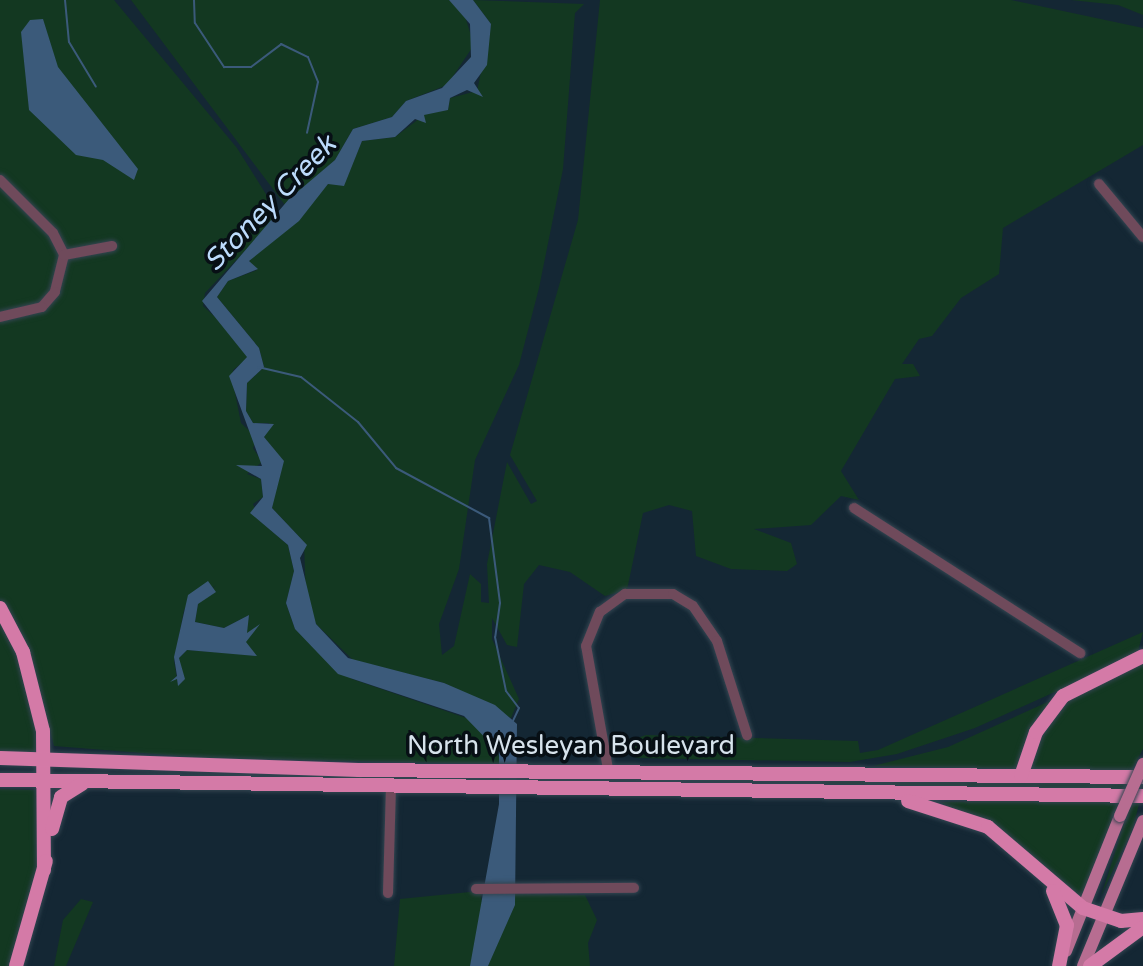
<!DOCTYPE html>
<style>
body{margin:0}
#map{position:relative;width:1143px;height:966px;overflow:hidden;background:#142734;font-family:"Varela Round",sans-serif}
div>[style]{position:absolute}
.green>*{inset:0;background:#133821}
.water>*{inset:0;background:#3b5a7a}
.stream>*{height:2px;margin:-1px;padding:0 1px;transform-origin:1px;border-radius:1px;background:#3b5a7a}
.roads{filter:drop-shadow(0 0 2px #334551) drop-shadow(0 0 2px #334551)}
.minor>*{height:10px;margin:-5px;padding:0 5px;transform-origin:5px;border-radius:5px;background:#6f4a5b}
.major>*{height:12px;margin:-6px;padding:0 6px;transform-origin:6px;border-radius:6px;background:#b76d91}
.highway>*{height:14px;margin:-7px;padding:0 7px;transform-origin:7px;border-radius:7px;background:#d47aa7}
.bridges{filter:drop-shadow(0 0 2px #334551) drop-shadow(0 0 2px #334551)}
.major-bridge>*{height:12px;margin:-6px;padding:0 6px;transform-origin:6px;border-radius:6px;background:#b76d91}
span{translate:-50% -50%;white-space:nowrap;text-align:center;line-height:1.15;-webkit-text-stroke:7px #070f15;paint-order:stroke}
.street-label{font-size:26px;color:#d7e3ec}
.water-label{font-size:28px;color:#bcdbfc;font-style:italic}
</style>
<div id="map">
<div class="green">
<div style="clip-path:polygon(evenodd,0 0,114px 0,237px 148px,279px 215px,205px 293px,203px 306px,234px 334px,248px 358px,233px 370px,233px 383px,241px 423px,257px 438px,253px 448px,262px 462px,247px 474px,261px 479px,263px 497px,253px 504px,260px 521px,288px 545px,294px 571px,286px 603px,295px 629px,352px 679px,469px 719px,494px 741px,501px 764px,205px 758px,54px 746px,40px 690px,0 602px,0 0,216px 585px,198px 604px,195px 622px,224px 628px,249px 615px,245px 642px,255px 655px,187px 650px,179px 658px,178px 684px,174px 661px,184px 610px,216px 585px)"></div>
<div style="clip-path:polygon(131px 0,449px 0,464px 13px,474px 45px,447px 85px,406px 101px,392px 117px,353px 129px,335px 160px,285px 205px)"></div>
<div style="clip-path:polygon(473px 0,584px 4px,575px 13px,563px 169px,539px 288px,519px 365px,475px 460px,459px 569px,439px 624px,442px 655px,454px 646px,470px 574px,481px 584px,481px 602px,489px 603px,487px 564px,507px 462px,531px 504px,537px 501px,510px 455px,578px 220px,600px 0,1011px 0,1143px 28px,1143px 145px,1003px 228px,999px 274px,961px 298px,932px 336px,919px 339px,902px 364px,913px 364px,920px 376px,895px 379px,841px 471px,859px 500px,841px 496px,811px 525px,754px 529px,791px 543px,797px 564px,787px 571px,731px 569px,696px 556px,692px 511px,669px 505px,643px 513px,627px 590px,605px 596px,570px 572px,539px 565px,524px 584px,517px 647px,507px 645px,492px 618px,492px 639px,519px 699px,511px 718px,444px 683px,353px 660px,316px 624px,306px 602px,304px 542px,272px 508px,280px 458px,264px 437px,269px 423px,253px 423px,246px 411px,247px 383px,264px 367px,259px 348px,217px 297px,228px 281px,257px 270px,249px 261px,328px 184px,347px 177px,362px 141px,395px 137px,428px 112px,448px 110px,450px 98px,477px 91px,491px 24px)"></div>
<div style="clip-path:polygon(1071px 0,1143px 0,1143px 15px,1118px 5px)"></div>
<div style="clip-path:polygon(0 615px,16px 644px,42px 753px,0 754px)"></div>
<div style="clip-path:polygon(1143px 632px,1137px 655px,975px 728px,897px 754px,850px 762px,636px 758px,628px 751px,631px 740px,646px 735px,858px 741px,860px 753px,878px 750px)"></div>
<div style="clip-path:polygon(1143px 659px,1143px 749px,1131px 771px,873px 766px,948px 747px)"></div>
<div style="clip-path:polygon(632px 779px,1127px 780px,1123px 790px)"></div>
<div style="clip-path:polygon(0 789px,37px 790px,39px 867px,11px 966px,0 966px)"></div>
<div style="clip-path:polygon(1132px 799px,1140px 800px,1133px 828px,1101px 896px)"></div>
<div style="clip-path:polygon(1119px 801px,1082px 902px,941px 802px,981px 801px)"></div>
<div style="clip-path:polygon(480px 891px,484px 912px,470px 966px,394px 966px,400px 899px)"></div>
<div style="clip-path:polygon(515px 894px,585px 895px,597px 920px,588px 943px,590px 966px,488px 966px)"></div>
<div style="clip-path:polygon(81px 899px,93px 902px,66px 966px,54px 966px,63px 920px)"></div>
</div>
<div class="water">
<div style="clip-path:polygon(449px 0,473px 0,491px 24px,487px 65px,474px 83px,483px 97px,467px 90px,450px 98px,448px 110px,424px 115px,426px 123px,415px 119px,395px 137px,362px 141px,344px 186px,328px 184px,299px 221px,249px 261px,258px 269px,228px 281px,217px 297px,259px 348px,264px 367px,247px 383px,246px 411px,253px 423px,274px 424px,264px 437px,284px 461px,272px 508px,307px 545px,300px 558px,316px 624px,348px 658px,444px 683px,495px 705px,517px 724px,515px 905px,488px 966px,470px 966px,499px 804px,499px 752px,464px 716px,338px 674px,295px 629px,286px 603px,294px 571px,288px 545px,250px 513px,263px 497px,261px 479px,236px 465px,262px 466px,229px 376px,247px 357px,202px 301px,289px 199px,335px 160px,353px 129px,392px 117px,406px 101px,442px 88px,471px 57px,470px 24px)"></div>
<div style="clip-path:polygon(43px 19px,58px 67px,138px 169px,134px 180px,103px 160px,76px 155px,29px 110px,21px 32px,30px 20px)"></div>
<div style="clip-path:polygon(208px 581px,216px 592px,198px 604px,195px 622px,224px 628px,249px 615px,247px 633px,260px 624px,246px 642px,257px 656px,187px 650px,179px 658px,185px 679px,178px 686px,177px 679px,170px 682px,177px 676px,174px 657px,188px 595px)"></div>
</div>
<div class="stream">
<div style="left:65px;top:0;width:42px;rotate:84.6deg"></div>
<div style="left:69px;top:42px;width:52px;rotate:59deg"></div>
<div style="left:194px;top:0;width:23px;rotate:88deg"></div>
<div style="left:195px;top:23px;width:53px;rotate:56.6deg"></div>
<div style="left:224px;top:67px;width:27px"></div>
<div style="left:251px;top:67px;width:38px;rotate:-37deg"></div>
<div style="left:281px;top:44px;width:30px;rotate:26deg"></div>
<div style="left:308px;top:57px;width:27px;rotate:68deg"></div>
<div style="left:318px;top:82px;width:52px;rotate:102.2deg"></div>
<div style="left:258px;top:367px;width:44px;rotate:13.1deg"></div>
<div style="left:301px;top:377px;width:73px;rotate:38.3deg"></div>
<div style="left:358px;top:422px;width:60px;rotate:50.4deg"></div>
<div style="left:396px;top:468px;width:106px;rotate:28.3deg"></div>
<div style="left:489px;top:518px;width:86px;rotate:82.6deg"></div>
<div style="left:500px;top:603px;width:34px;rotate:98deg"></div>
<div style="left:495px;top:637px;width:55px;rotate:78.5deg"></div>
<div style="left:506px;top:691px;width:21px;rotate:53deg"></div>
<div style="left:519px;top:708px;width:14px;rotate:115deg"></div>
</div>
<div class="roads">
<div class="minor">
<div style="left:0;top:180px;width:75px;rotate:45deg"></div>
<div style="left:53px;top:233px;width:25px;rotate:63deg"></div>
<div style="left:64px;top:255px;width:38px;rotate:104deg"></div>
<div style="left:55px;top:292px;width:20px;rotate:131deg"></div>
<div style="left:42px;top:307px;width:43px;rotate:166.6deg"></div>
<div style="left:1099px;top:184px;width:69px;rotate:50.3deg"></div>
<div style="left:64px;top:255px;width:49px;rotate:-10.6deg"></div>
<div style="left:854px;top:508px;width:269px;rotate:32.7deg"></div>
<div style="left:608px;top:769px;width:125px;rotate:-100.1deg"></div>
<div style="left:586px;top:646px;width:37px;rotate:-68deg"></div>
<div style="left:600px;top:612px;width:31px;rotate:-36deg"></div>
<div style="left:625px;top:594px;width:48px"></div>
<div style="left:673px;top:594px;width:23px;rotate:31deg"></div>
<div style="left:693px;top:606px;width:42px;rotate:55.6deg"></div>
<div style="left:717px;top:641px;width:99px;rotate:72.3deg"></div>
<div style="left:476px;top:889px;width:158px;rotate:-0.4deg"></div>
<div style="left:388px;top:893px;width:107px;rotate:-88.4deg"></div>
</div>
<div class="major">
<div style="left:1066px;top:951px;width:145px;rotate:-68.2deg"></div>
<div style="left:1083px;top:966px;width:157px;rotate:-67.5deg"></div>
</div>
<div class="highway">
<div style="left:0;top:608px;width:50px;rotate:62.4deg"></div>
<div style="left:23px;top:652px;width:81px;rotate:75.8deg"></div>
<div style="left:43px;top:731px;width:139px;rotate:89.6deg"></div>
<div style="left:0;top:758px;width:359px;rotate:1.9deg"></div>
<div style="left:359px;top:770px;width:784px;rotate:0.51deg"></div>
<div style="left:1021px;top:776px;width:46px;rotate:-71.2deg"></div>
<div style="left:1036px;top:732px;width:45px;rotate:-53.1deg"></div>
<div style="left:1063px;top:696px;width:89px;rotate:-26.6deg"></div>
<div style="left:0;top:780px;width:1143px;rotate:0.8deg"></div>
<div style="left:908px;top:801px;width:84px;rotate:18deg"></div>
<div style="left:988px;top:827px;width:125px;rotate:40.5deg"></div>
<div style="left:1083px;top:908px;width:40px;rotate:18.9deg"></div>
<div style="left:1121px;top:921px;width:22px;rotate:-5deg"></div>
<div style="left:52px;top:829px;width:33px;rotate:-74deg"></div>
<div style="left:61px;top:797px;width:25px;rotate:-32deg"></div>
<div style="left:1053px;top:891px;width:37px;rotate:68deg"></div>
<div style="left:1067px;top:925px;width:42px;rotate:101deg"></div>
<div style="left:16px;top:966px;width:109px;rotate:-74.1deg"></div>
<div style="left:1090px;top:966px;width:66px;rotate:-36.3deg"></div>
</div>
</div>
<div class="bridges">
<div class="major-bridge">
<div style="left:1120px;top:816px;width:57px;rotate:-66.1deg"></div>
</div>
</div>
<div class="street-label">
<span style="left:571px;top:746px">North Wesleyan Boulevard</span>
</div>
<div class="water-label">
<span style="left:270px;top:203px;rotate:-46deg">Stoney Creek</span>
</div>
</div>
